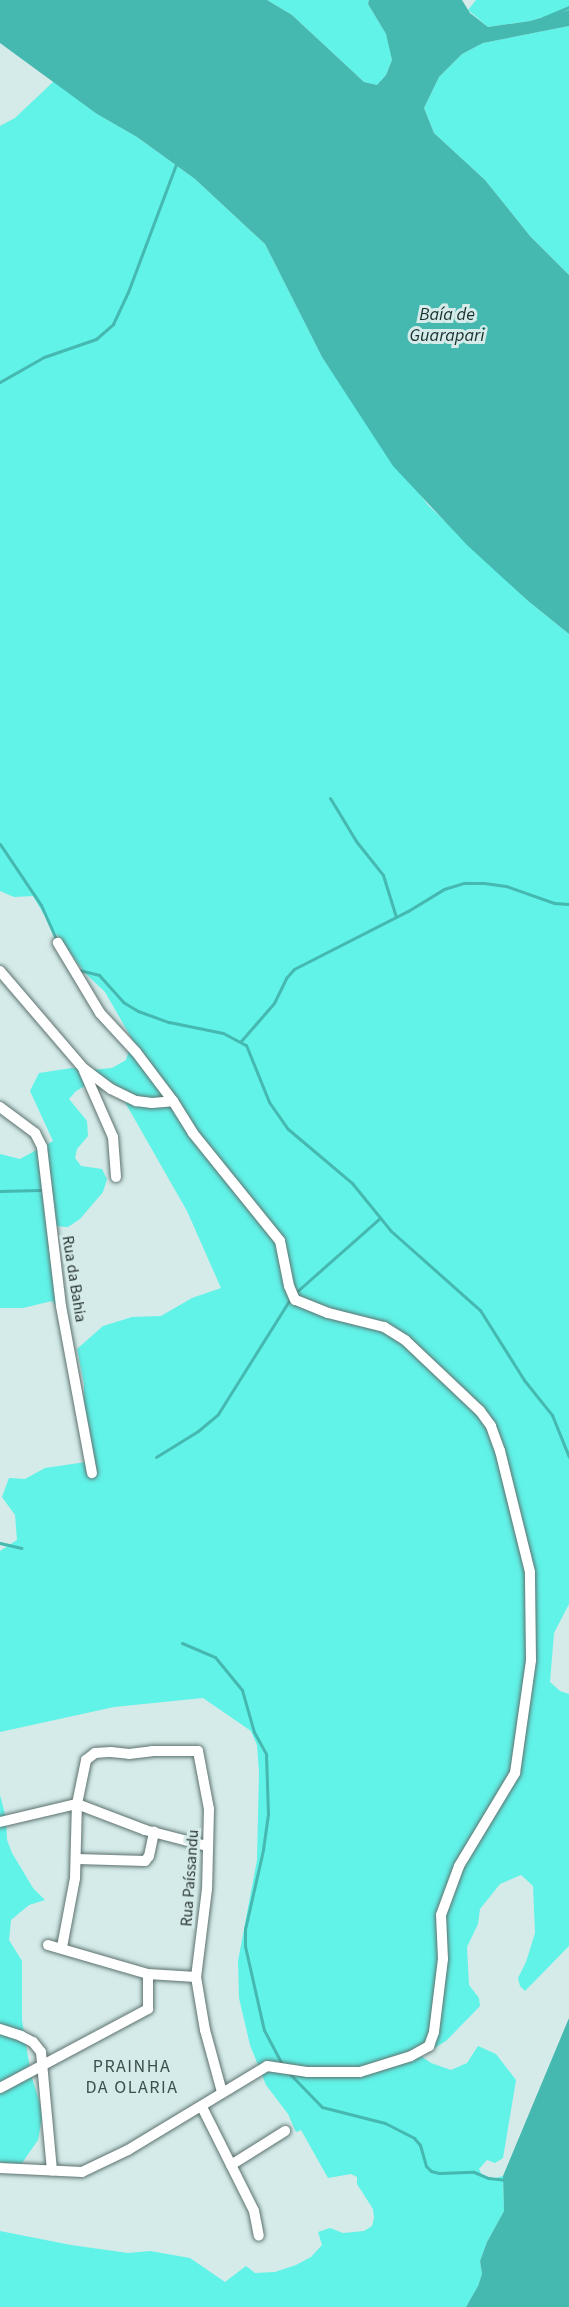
<!DOCTYPE html>
<meta charset="utf-8">
<style>
body{margin:0}
#map{position:relative;width:569px;height:2307px;overflow:hidden;background:#d4ebe9;font-family:"Source Sans 3",sans-serif}
div>[style]{position:absolute}
.green>*{inset:0;background:#61f2e8}
.water>*{inset:0;background:#45b8b0}
.stream>*{height:3px;margin:-1.5px;padding:0 1.5px;transform-origin:1.5px;border-radius:1.5px;background:#45b8b0}
.roads{filter:drop-shadow(0 0 2px #5d726f) drop-shadow(0 0 2px #5d726f)}
.street>*{height:10px;margin:-5px;padding:0 5px;transform-origin:5px;border-radius:5px;background:#fff}
span{translate:-50% -50%;white-space:nowrap;text-align:center;line-height:1.15;-webkit-text-stroke:6px #d4ebe9;paint-order:stroke}
.street-label{font-size:16px;color:#293231}
.water-label{font-size:18px;color:#18312f;font-style:italic}
.neighbourhood-label{font-size:18px;color:#3c504e;letter-spacing:1.5px}
</style>
<div id="map">
<div class="green">
<div style="clip-path:polygon(267px 0,369px 0,368px 4px,386px 34px,390px 48px,392px 60px,386px 75px,377px 85px,364px 82px,292px 15px)"></div>
<div style="clip-path:polygon(476px 0,569px 0,569px 10px,530px 21px,488px 27px,468px 10px)"></div>
<div style="clip-path:polygon(569px 26px,569px 275px,530px 236px,485px 180px,434px 133px,424px 108px,439px 77px,462px 54px,483px 43px)"></div>
<div style="clip-path:polygon(54px 81px,97px 114px,137px 137px,195px 179px,265px 244px,322px 357px,370px 428px,428px 505px,527px 600px,569px 634px,569px 1604px,554px 1633px,550px 1682px,560px 1691px,569px 1694px,569px 1946px,525px 1991px,520px 1986px,518px 1978px,526px 1962px,535px 1933px,533px 1886px,521px 1875px,500px 1884px,480px 1909px,478px 1924px,467px 1947px,469px 1985px,479px 1998px,480px 2006px,446px 2041px,421px 2056px,431px 2063px,451px 2070px,467px 2063px,478px 2046px,496px 2054px,516px 2080px,503px 2158px,495px 2163px,487px 2160px,479px 2169px,482px 2175px,489px 2180px,503px 2176px,504px 2211px,487px 2242px,480px 2261px,482px 2274px,478px 2286px,466px 2307px,0 2307px,0 2231px,71px 2245px,128px 2253px,150px 2251px,190px 2258px,225px 2282px,246px 2266px,255px 2273px,275px 2272px,296px 2265px,311px 2257px,322px 2245px,318px 2232px,330px 2228px,343px 2233px,364px 2231px,372px 2226px,374px 2218px,373px 2209px,357px 2184px,357px 2177px,351px 2174px,328px 2178px,301px 2130px,296px 2132px,288px 2114px,266px 2085px,250px 2045px,239px 1998px,238px 1961px,257px 1860px,259px 1772px,257px 1745px,251px 1731px,203px 1698px,114px 1707px,0 1732px,0 1551px,17px 1540px,15px 1515px,2px 1497px,9px 1478px,25px 1479px,45px 1468px,93px 1461px,89px 1424px,84px 1423px,84px 1384px,77px 1349px,103px 1326px,132px 1317px,161px 1316px,192px 1298px,221px 1288px,187px 1211px,122px 1097px,125px 1091px,91px 1070px,90px 1083px,76px 1091px,69px 1099px,87px 1121px,88px 1136px,77px 1149px,75px 1158px,81px 1166px,102px 1169px,107px 1179px,103px 1192px,80px 1219px,68px 1227px,52px 1226px,60px 1310px,52px 1301px,23px 1308px,0 1308px,0 1154px,20px 1159px,53px 1141px,30px 1091px,39px 1073px,72px 1068px,91px 1070px,112px 1068px,126px 1060px,132px 1039px,105px 992px,85px 973px,52px 928px,33px 896px,14px 897px,0 891px,0 126px,15px 118px)"></div>
<div style="clip-path:polygon(0 1795px,6px 1818px,7px 1840px,12px 1853px,33px 1888px,45px 1900px,29px 1905px,11px 1920px,9px 1940px,22px 1961px,22px 2020px,31px 2075px,43px 2113px,38px 2140px,22px 2163px,13px 2165px,0 2162px)"></div>
</div>
<div class="water">
<div style="clip-path:polygon(0 0,267px 0,292px 15px,364px 82px,377px 85px,386px 75px,392px 60px,386px 34px,368px 4px,369px 0,462px 0,470px 13px,488px 27px,530px 21px,569px 10px,569px 26px,483px 43px,462px 54px,439px 77px,424px 108px,434px 133px,485px 180px,530px 236px,569px 275px,569px 634px,527px 600px,467px 545px,393px 466px,322px 357px,265px 244px,195px 179px,137px 137px,97px 114px,0 43px)"></div>
<div style="clip-path:polygon(569px 2018px,569px 2307px,466px 2307px,478px 2286px,482px 2274px,480px 2261px,487px 2242px,504px 2211px,503px 2176px)"></div>
</div>
<div class="stream">
<div style="left:543px;top:18px;width:28px;rotate:-23deg"></div>
<div style="left:0;top:382px;width:51px;rotate:-29.6deg"></div>
<div style="left:44px;top:357px;width:55px;rotate:-19.1deg"></div>
<div style="left:96px;top:339px;width:23px;rotate:-41deg"></div>
<div style="left:113px;top:324px;width:35px;rotate:-65deg"></div>
<div style="left:128px;top:292px;width:137px;rotate:-69.4deg"></div>
<div style="left:330px;top:798px;width:50px;rotate:58.8deg"></div>
<div style="left:356px;top:841px;width:43px;rotate:51.5deg"></div>
<div style="left:383px;top:875px;width:44px;rotate:72.8deg"></div>
<div style="left:0;top:844px;width:73px;rotate:56.1deg"></div>
<div style="left:41px;top:905px;width:39px;rotate:66deg"></div>
<div style="left:79px;top:970px;width:21px;rotate:14deg"></div>
<div style="left:99px;top:975px;width:36px;rotate:48deg"></div>
<div style="left:123px;top:1002px;width:17px;rotate:31deg"></div>
<div style="left:138px;top:1011px;width:33px;rotate:20deg"></div>
<div style="left:169px;top:1022px;width:55px;rotate:11.5deg"></div>
<div style="left:223px;top:1033px;width:26px;rotate:28deg"></div>
<div style="left:246px;top:1045px;width:61px;rotate:68deg"></div>
<div style="left:269px;top:1102px;width:33px;rotate:55deg"></div>
<div style="left:288px;top:1129px;width:84px;rotate:40.2deg"></div>
<div style="left:352px;top:1183px;width:62px;rotate:50.9deg"></div>
<div style="left:391px;top:1231px;width:119px;rotate:41.6deg"></div>
<div style="left:480px;top:1310px;width:83px;rotate:57.8deg"></div>
<div style="left:524px;top:1380px;width:45px;rotate:51.3deg"></div>
<div style="left:552px;top:1415px;width:45px;rotate:68deg"></div>
<div style="left:241px;top:1041px;width:50px;rotate:-49deg"></div>
<div style="left:274px;top:1003px;width:28px;rotate:-64deg"></div>
<div style="left:286px;top:978px;width:12px;rotate:-48deg"></div>
<div style="left:294px;top:969px;width:128px;rotate:-27deg"></div>
<div style="left:408px;top:911px;width:42px;rotate:-31.4deg"></div>
<div style="left:444px;top:889px;width:21px;rotate:-17deg"></div>
<div style="left:464px;top:883px;width:20px"></div>
<div style="left:484px;top:883px;width:22px;rotate:8deg"></div>
<div style="left:506px;top:886px;width:51px;rotate:19.5deg"></div>
<div style="left:554px;top:903px;width:15px;rotate:4deg"></div>
<div style="left:0;top:1191px;width:40px;rotate:-1.4deg"></div>
<div style="left:294px;top:1294px;width:115px;rotate:-41.5deg"></div>
<div style="left:156px;top:1457px;width:49px;rotate:-31.8deg"></div>
<div style="left:198px;top:1431px;width:26px;rotate:-40deg"></div>
<div style="left:218px;top:1414px;width:136px;rotate:-57.9deg"></div>
<div style="left:0;top:1543px;width:22px;rotate:13deg"></div>
<div style="left:182px;top:1643px;width:36px;rotate:23deg"></div>
<div style="left:215px;top:1657px;width:43px;rotate:50.7deg"></div>
<div style="left:242px;top:1690px;width:44px;rotate:74.1deg"></div>
<div style="left:254px;top:1732px;width:25px;rotate:61deg"></div>
<div style="left:266px;top:1754px;width:60px;rotate:88.1deg"></div>
<div style="left:268px;top:1814px;width:36px;rotate:98deg"></div>
<div style="left:263px;top:1850px;width:81px;rotate:102.8deg"></div>
<div style="left:245px;top:1929px;width:17px;rotate:90deg"></div>
<div style="left:245px;top:1946px;width:86px;rotate:77.3deg"></div>
<div style="left:264px;top:2030px;width:41px;rotate:62.2deg"></div>
<div style="left:289px;top:2073px;width:47px;rotate:45.9deg"></div>
<div style="left:322px;top:2107px;width:65px;rotate:14.3deg"></div>
<div style="left:385px;top:2123px;width:33px;rotate:27deg"></div>
<div style="left:414px;top:2138px;width:9px;rotate:49deg"></div>
<div style="left:420px;top:2145px;width:22px;rotate:74deg"></div>
<div style="left:426px;top:2166px;width:7px;rotate:45deg"></div>
<div style="left:431px;top:2171px;width:8px;rotate:14deg"></div>
<div style="left:439px;top:2173px;width:35px;rotate:-2deg"></div>
<div style="left:474px;top:2172px;width:15px;rotate:23deg"></div>
<div style="left:488px;top:2178px;width:19px;rotate:6deg"></div>
</div>
<div class="roads">
<div class="street">
<div style="left:0;top:971px;width:128px;rotate:49.4deg"></div>
<div style="left:83px;top:1068px;width:35px;rotate:37deg"></div>
<div style="left:111px;top:1089px;width:28px;rotate:26deg"></div>
<div style="left:136px;top:1101px;width:16px;rotate:7deg"></div>
<div style="left:152px;top:1103px;width:21px;rotate:-5deg"></div>
<div style="left:84px;top:1071px;width:72px;rotate:66.3deg"></div>
<div style="left:113px;top:1137px;width:40px;rotate:85.7deg"></div>
<div style="left:0;top:1107px;width:44px;rotate:36.6deg"></div>
<div style="left:35px;top:1133px;width:16px;rotate:63deg"></div>
<div style="left:42px;top:1147px;width:160px;rotate:83.2deg"></div>
<div style="left:61px;top:1306px;width:170px;rotate:79.5deg"></div>
<div style="left:0;top:1822px;width:79px;rotate:-13.2deg"></div>
<div style="left:77px;top:1804px;width:73px;rotate:20.9deg"></div>
<div style="left:145px;top:1830px;width:64px;rotate:14.5deg"></div>
<div style="left:77px;top:1859px;width:68px;rotate:1.7deg"></div>
<div style="left:145px;top:1861px;width:6px;rotate:-51deg"></div>
<div style="left:149px;top:1856px;width:25px;rotate:-78deg"></div>
<div style="left:48px;top:1945px;width:104px;rotate:16.2deg"></div>
<div style="left:148px;top:1974px;width:48px;rotate:3.6deg"></div>
<div style="left:62px;top:1947px;width:70px;rotate:-79.3deg"></div>
<div style="left:75px;top:1878px;width:74px;rotate:-88.5deg"></div>
<div style="left:77px;top:1804px;width:45px;rotate:-78.4deg"></div>
<div style="left:86px;top:1760px;width:11px;rotate:-38deg"></div>
<div style="left:95px;top:1753px;width:16px;rotate:-4deg"></div>
<div style="left:111px;top:1752px;width:18px;rotate:6deg"></div>
<div style="left:129px;top:1754px;width:23px;rotate:-7deg"></div>
<div style="left:152px;top:1751px;width:46px"></div>
<div style="left:198px;top:1751px;width:59px;rotate:79.3deg"></div>
<div style="left:209px;top:1809px;width:80px;rotate:91.4deg"></div>
<div style="left:207px;top:1889px;width:89px;rotate:97.1deg"></div>
<div style="left:196px;top:1977px;width:54px;rotate:80.4deg"></div>
<div style="left:205px;top:2030px;width:64px;rotate:74.7deg"></div>
<div style="left:0;top:2029px;width:22px;rotate:18deg"></div>
<div style="left:21px;top:2036px;width:13px;rotate:27deg"></div>
<div style="left:33px;top:2042px;width:13px;rotate:51deg"></div>
<div style="left:41px;top:2052px;width:119px;rotate:84.7deg"></div>
<div style="left:0;top:2088px;width:168px;rotate:-28.1deg"></div>
<div style="left:148px;top:2009px;width:35px;rotate:-90deg"></div>
<div style="left:202px;top:2107px;width:116px;rotate:63.4deg"></div>
<div style="left:254px;top:2211px;width:25px;rotate:79deg"></div>
<div style="left:231px;top:2165px;width:64px;rotate:-32.2deg"></div>
<div style="left:0;top:2168px;width:82px;rotate:2.8deg"></div>
<div style="left:82px;top:2172px;width:51px;rotate:-25.6deg"></div>
<div style="left:128px;top:2150px;width:162px;rotate:-31.1deg"></div>
<div style="left:267px;top:2066px;width:40px;rotate:8.5deg"></div>
<div style="left:307px;top:2072px;width:53px"></div>
<div style="left:360px;top:2072px;width:53px;rotate:-17.4deg"></div>
<div style="left:411px;top:2056px;width:21px;rotate:-29deg"></div>
<div style="left:429px;top:2046px;width:15px;rotate:-70deg"></div>
<div style="left:434px;top:2032px;width:74px;rotate:-83deg"></div>
<div style="left:443px;top:1959px;width:44px;rotate:-92.6deg"></div>
<div style="left:441px;top:1915px;width:52px;rotate:-69.8deg"></div>
<div style="left:459px;top:1866px;width:109px;rotate:-58.9deg"></div>
<div style="left:515px;top:1773px;width:114px;rotate:-81.9deg"></div>
<div style="left:531px;top:1660px;width:88px;rotate:-90.7deg"></div>
<div style="left:530px;top:1572px;width:125px;rotate:-103.9deg"></div>
<div style="left:500px;top:1451px;width:27px;rotate:-110deg"></div>
<div style="left:491px;top:1426px;width:19px;rotate:-126deg"></div>
<div style="left:480px;top:1411px;width:103px;rotate:-136.6deg"></div>
<div style="left:405px;top:1340px;width:25px;rotate:-148deg"></div>
<div style="left:384px;top:1327px;width:58px;rotate:-166deg"></div>
<div style="left:328px;top:1313px;width:35px;rotate:-158deg"></div>
<div style="left:295px;top:1300px;width:15px;rotate:-113deg"></div>
<div style="left:289px;top:1286px;width:46px;rotate:-101.3deg"></div>
<div style="left:280px;top:1241px;width:139px;rotate:-128.9deg"></div>
<div style="left:193px;top:1133px;width:38px;rotate:-122deg"></div>
<div style="left:173px;top:1101px;width:61px;rotate:-127.1deg"></div>
<div style="left:136px;top:1052px;width:53px;rotate:-132.7deg"></div>
<div style="left:100px;top:1013px;width:82px;rotate:-121deg"></div>
</div>
</div>
<div class="street-label">
<span style="left:74px;top:1279px;rotate:81deg">Rua da Bahia</span>
<span style="left:190px;top:1878px;rotate:-86deg">Rua Paíssandu</span>
</div>
<div class="water-label">
<span style="left:447px;top:326px">Baía de<br>Guarapari</span>
</div>
<div class="neighbourhood-label">
<span style="left:132px;top:2078px">PRAINHA<br>DA OLARIA</span>
</div>
</div>
